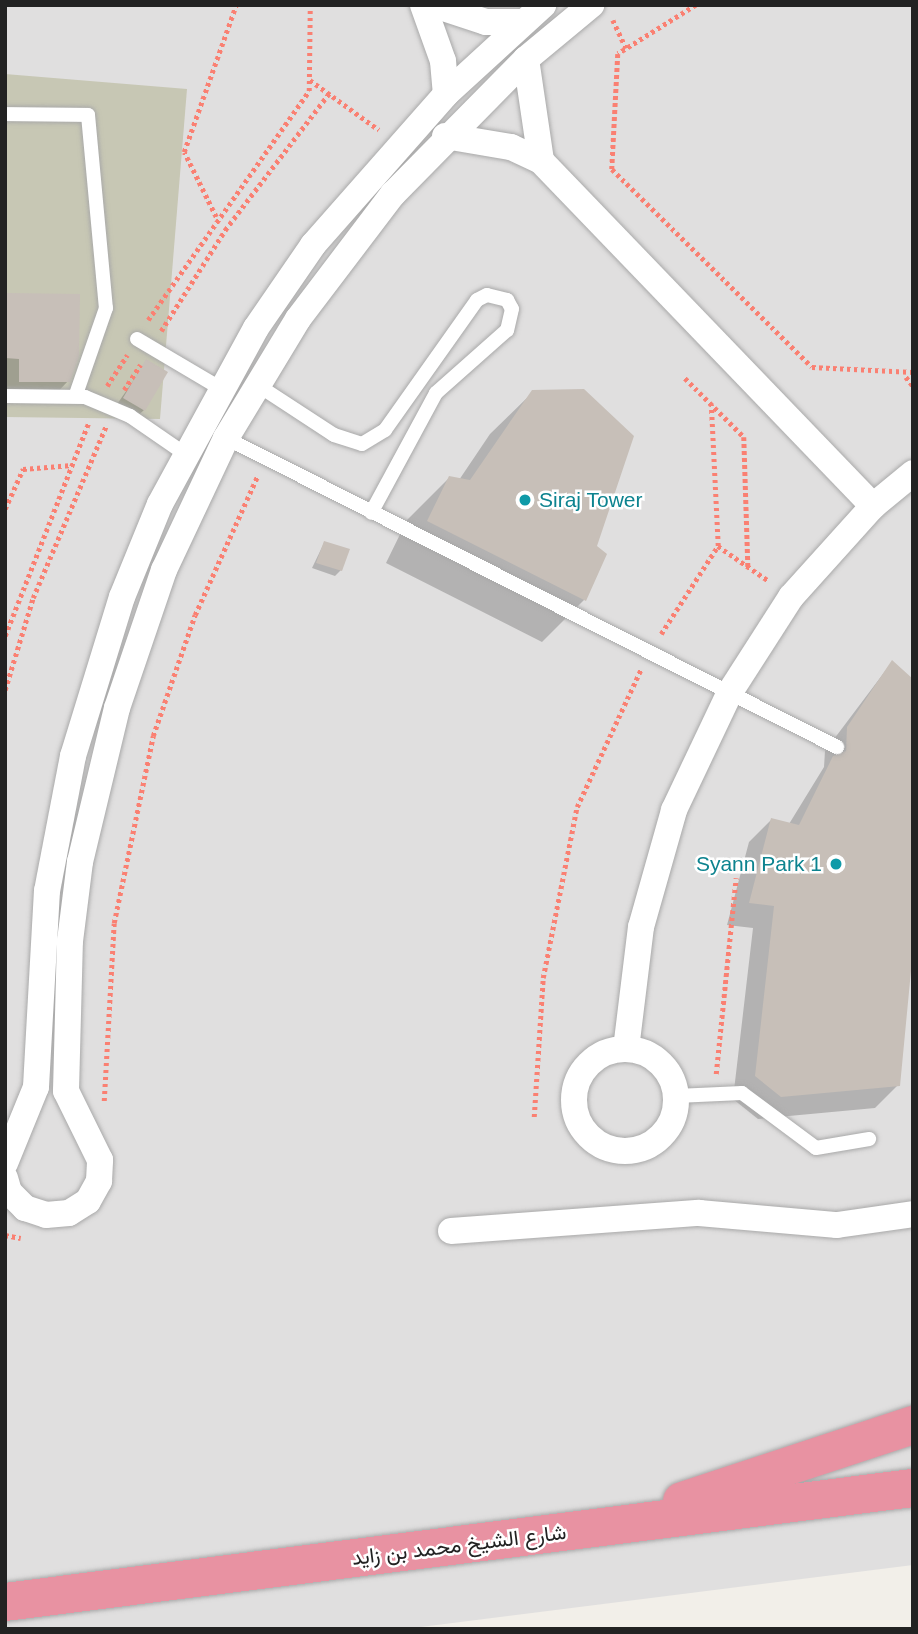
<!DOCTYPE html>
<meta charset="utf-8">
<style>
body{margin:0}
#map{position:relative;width:918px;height:1634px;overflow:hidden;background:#f2efe9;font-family:Arial,Vazirmatn,sans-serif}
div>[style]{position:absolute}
.residential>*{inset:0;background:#e0dfdf}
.construction>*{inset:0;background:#c7c7b4}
.shadow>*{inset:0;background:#0003}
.building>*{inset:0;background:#c7bfb8}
.path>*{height:4.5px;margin-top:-2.25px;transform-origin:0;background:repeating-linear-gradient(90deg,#fa8072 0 3.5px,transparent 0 7px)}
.roads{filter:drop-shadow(0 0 2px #a9a9a9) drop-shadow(0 0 2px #a9a9a9)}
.lane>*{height:14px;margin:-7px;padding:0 7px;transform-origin:7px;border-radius:7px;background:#fff}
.street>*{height:26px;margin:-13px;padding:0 13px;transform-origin:13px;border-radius:13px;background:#fff}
.street>.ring{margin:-13px;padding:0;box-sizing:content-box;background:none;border:26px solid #fff;border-radius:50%}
.highway>*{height:38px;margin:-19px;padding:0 19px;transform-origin:19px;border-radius:19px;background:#e892a2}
.dots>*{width:19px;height:19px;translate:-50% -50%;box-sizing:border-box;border:4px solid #fff;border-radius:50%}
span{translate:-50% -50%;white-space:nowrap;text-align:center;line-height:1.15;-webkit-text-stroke:5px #fff;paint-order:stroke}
.culture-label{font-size:21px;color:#0d838f}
.left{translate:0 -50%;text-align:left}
.right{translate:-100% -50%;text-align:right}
.street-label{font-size:21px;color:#222}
.frame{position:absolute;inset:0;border:7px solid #222;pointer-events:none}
</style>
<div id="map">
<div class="residential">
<div style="clip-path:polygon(5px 5px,913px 5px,913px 1565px,405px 1629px,5px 1629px)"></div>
</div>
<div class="construction">
<div style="clip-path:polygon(5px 74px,187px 89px,160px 419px,5px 417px)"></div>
</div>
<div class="shadow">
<div style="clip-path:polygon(5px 294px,68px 381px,52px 398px,5px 397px)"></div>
<div style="clip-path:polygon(147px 361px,144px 410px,132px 421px,113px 410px)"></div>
<div style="clip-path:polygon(533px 392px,595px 547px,605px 555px,584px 600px,542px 642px,386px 563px,407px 520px,449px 478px,459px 480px,490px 434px)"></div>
<div style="clip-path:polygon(324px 543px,341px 570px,335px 576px,312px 568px)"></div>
<div style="clip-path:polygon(892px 662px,898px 1085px,875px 1108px,758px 1119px,733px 1099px,753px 928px,727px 925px,749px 842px,771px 820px,789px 824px,824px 767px,825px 751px)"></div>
</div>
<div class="building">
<div style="clip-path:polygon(5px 293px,80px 294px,79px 356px,70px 382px,19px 382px,19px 359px,5px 358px)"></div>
<div style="clip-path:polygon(146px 359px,168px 372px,145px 411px,123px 398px)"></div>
<div style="clip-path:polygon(584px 389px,634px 436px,597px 546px,607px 554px,586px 601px,427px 521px,449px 476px,470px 480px,532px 390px)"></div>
<div style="clip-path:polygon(324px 541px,350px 549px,342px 571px,316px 563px)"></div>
<div style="clip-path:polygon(892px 660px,913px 679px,913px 950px,900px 1086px,781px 1097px,755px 1076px,774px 906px,749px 903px,771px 818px,799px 825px,833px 756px,846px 751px,847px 727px)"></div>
</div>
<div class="path">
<div style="left:696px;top:5px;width:92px;rotate:147.9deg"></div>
<div style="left:618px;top:54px;width:115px;rotate:93deg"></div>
<div style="left:612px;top:169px;width:281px;rotate:44.7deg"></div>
<div style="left:812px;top:367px;width:101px;rotate:2.8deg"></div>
<div style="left:613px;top:20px;width:31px;rotate:65deg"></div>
<div style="left:310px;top:80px;width:85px;rotate:35.9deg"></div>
<div style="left:216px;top:217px;width:72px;rotate:-116.2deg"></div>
<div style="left:184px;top:152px;width:156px;rotate:-70.5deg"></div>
<div style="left:148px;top:320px;width:280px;rotate:-54.9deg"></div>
<div style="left:309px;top:91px;width:86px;rotate:-89.3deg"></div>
<div style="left:161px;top:331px;width:120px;rotate:-57.6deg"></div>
<div style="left:225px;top:230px;width:173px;rotate:-52.7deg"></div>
<div style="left:906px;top:377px;width:11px;rotate:52deg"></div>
<div style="left:685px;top:378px;width:83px;rotate:45deg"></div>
<div style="left:744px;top:437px;width:130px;rotate:88.2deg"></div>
<div style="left:107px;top:386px;width:37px;rotate:-57deg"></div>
<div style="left:124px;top:390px;width:30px;rotate:-57deg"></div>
<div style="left:5px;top:509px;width:44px;rotate:-65.8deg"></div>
<div style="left:23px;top:469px;width:49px;rotate:-4.7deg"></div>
<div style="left:718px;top:546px;width:62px;rotate:34.5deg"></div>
<div style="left:661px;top:634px;width:105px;rotate:-57.1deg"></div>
<div style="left:718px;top:546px;width:142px;rotate:-92.8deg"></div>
<div style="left:5px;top:636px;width:230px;rotate:-68.6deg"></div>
<div style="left:5px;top:690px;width:96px;rotate:-73.1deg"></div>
<div style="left:33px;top:598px;width:187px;rotate:-67deg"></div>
<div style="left:716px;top:1074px;width:197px;rotate:-84.2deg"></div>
<div style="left:104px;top:1101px;width:178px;rotate:-86.8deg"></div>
<div style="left:114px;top:923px;width:191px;rotate:-78.2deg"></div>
<div style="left:153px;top:736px;width:128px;rotate:-70.9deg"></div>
<div style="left:195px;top:615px;width:151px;rotate:-65.8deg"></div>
<div style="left:534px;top:1117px;width:139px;rotate:-86.3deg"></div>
<div style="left:543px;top:978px;width:174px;rotate:-78.8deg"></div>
<div style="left:577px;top:807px;width:152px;rotate:-65.1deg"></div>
<div style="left:5px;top:1235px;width:16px;rotate:11deg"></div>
</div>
<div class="roads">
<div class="lane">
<div style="left:5px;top:114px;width:83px;rotate:0.7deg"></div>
<div style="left:88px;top:115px;width:194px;rotate:84.7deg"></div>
<div style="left:106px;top:308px;width:91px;rotate:109.2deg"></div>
<div style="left:137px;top:339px;width:96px;rotate:30.6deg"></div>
<div style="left:256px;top:384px;width:93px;rotate:33.2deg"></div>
<div style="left:334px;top:435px;width:29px;rotate:18deg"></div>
<div style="left:362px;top:444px;width:27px;rotate:-31deg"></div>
<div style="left:385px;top:430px;width:159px;rotate:-54.7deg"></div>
<div style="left:477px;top:300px;width:11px;rotate:-27deg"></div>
<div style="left:487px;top:295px;width:21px;rotate:14deg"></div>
<div style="left:507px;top:300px;width:10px;rotate:61deg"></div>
<div style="left:512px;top:309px;width:22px;rotate:103deg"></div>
<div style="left:507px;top:330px;width:95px;rotate:138.4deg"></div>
<div style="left:436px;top:393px;width:136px;rotate:118.4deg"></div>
<div style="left:5px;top:396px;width:80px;rotate:0.7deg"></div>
<div style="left:85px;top:397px;width:49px;rotate:22.9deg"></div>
<div style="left:130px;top:416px;width:67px;rotate:34.6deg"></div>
<div style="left:226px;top:438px;width:685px;rotate:26.83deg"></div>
<div style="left:676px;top:1096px;width:66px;rotate:-2.6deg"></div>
<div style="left:742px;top:1093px;width:92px;rotate:36.6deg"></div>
<div style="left:816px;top:1148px;width:54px;rotate:-9.6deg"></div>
</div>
<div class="street">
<div style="left:423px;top:5px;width:59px;rotate:70.3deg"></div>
<div style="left:443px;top:61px;width:33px;rotate:85deg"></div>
<div style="left:434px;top:5px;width:55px;rotate:18.1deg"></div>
<div style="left:486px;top:22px;width:35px"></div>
<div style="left:526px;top:59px;width:103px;rotate:81.6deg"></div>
<div style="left:445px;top:136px;width:67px;rotate:9.5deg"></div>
<div style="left:511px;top:147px;width:33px;rotate:25deg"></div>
<div style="left:541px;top:161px;width:479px;rotate:46.1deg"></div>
<div style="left:626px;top:1049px;width:123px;rotate:-83deg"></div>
<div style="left:641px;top:927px;width:122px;rotate:-74.2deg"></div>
<div style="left:674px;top:810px;width:131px;rotate:-64.6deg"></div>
<div style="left:730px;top:692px;width:113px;rotate:-57.3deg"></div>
<div style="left:791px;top:597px;width:122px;rotate:-48deg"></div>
<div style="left:873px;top:506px;width:52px;rotate:-39.5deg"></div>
<div class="ring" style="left:574px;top:1049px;width:76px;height:76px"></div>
<div style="left:5px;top:1163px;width:82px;rotate:-67.8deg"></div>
<div style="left:36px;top:1087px;width:196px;rotate:-86.8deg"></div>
<div style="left:47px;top:891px;width:137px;rotate:-79.1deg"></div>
<div style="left:73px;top:756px;width:166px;rotate:-72.9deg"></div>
<div style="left:122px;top:597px;width:100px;rotate:-67.8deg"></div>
<div style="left:160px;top:504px;width:200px;rotate:-61.4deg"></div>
<div style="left:256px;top:328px;width:101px;rotate:-55.5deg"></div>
<div style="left:313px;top:245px;width:201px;rotate:-48.6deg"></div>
<div style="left:446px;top:94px;width:132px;rotate:-42.5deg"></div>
<div style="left:5px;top:1178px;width:15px;rotate:74deg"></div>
<div style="left:9px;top:1192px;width:23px;rotate:45deg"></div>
<div style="left:25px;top:1208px;width:22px;rotate:18deg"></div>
<div style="left:46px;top:1215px;width:23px;rotate:-5deg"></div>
<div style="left:69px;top:1213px;width:22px;rotate:-32deg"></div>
<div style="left:88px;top:1201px;width:23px;rotate:-61deg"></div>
<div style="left:99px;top:1181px;width:21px;rotate:-87deg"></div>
<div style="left:100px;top:1160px;width:77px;rotate:-116.2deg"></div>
<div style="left:66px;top:1091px;width:150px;rotate:-88.5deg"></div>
<div style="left:70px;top:941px;width:80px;rotate:-82.8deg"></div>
<div style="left:80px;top:862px;width:158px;rotate:-76.5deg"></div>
<div style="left:117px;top:708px;width:146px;rotate:-71.2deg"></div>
<div style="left:164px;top:570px;width:146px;rotate:-64.8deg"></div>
<div style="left:226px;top:438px;width:139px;rotate:-58.8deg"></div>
<div style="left:298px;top:319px;width:157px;rotate:-52.8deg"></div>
<div style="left:393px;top:194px;width:190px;rotate:-45.4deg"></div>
<div style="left:526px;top:59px;width:85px;rotate:-39.7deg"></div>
<div style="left:451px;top:1231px;width:249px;rotate:-4.2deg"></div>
<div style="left:699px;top:1213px;width:139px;rotate:5deg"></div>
<div style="left:837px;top:1225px;width:77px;rotate:-8.2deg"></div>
</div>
<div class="highway">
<div style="left:682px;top:1501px;width:243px;rotate:-18.2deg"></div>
<div style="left:5px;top:1602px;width:915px;rotate:-7.16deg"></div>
</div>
</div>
<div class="dots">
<div style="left:525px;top:500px;background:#0f9aa8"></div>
<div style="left:836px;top:864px;background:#0f9aa8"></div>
</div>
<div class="culture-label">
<span class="left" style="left:539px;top:500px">Siraj Tower</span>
<span class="right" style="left:822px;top:864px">Syann Park 1</span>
</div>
<div class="street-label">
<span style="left:459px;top:1545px;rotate:-7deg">شارع الشيخ محمد بن زايد</span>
</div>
<div class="frame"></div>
</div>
